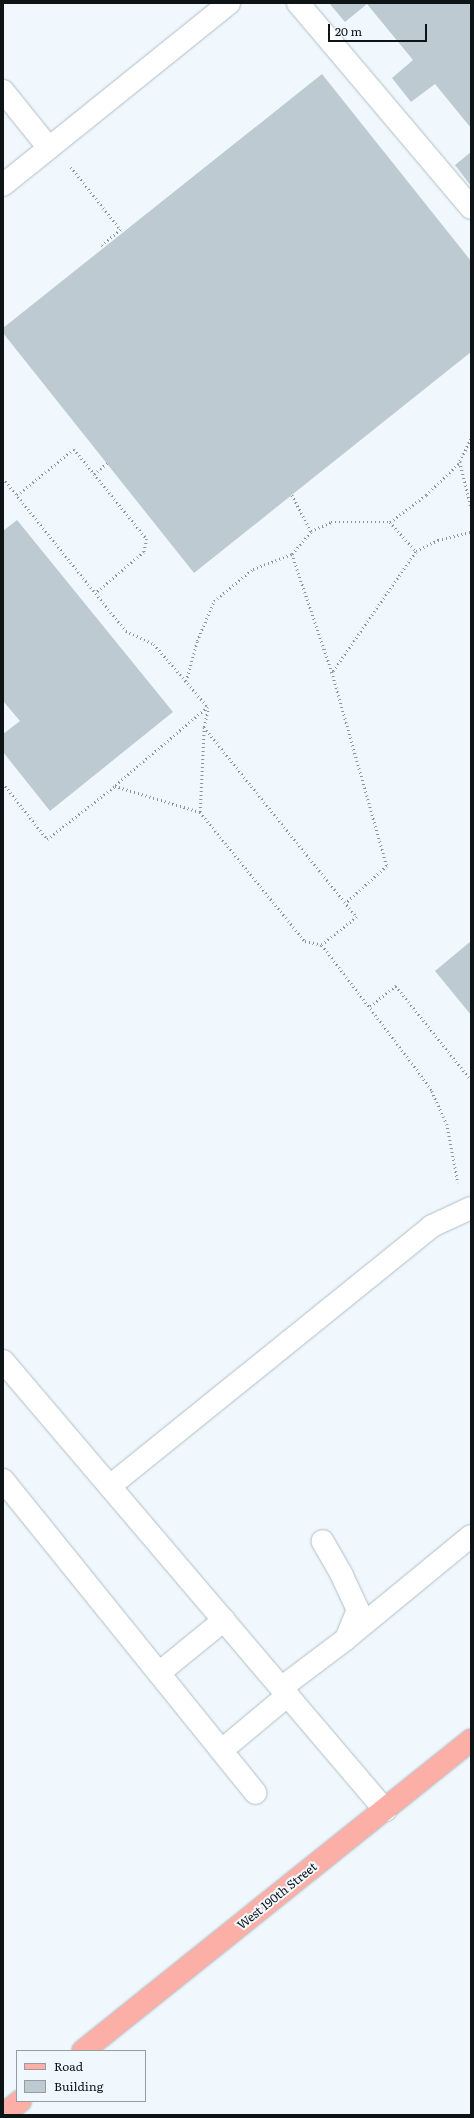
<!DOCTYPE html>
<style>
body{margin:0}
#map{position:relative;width:474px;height:2118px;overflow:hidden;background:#f0f8fd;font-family:Literata,serif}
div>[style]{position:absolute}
.building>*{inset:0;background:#bdcad2}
.path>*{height:2.5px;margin-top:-1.25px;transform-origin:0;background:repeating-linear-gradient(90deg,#8e9599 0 1px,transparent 0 4px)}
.roads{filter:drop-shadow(0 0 1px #b1bdc5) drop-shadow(0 0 1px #b1bdc5)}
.minor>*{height:22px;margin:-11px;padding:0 11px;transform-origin:11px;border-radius:11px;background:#fff}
.major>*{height:22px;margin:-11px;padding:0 11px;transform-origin:11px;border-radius:11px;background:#fbafa7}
span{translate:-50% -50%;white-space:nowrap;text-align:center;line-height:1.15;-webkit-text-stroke:4px #f0f8fd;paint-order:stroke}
.street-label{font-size:12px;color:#0e1316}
.frame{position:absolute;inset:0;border:4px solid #0e1316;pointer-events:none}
.legend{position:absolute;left:16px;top:2050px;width:130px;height:52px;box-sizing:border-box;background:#f0f8fd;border:1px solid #969ca1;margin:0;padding:5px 7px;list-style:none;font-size:12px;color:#0e1316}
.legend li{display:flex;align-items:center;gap:8px;height:20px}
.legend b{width:20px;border:1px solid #969ca1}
.scale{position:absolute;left:328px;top:24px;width:99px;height:18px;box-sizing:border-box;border:2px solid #0e1316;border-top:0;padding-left:5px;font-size:12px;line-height:14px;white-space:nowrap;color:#0e1316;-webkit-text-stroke:3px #f0f8fd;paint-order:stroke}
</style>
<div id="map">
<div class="building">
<div style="clip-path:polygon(329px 3px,471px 3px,471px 128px,435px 84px,411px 102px,392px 78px,413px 60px,367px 4px,345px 22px)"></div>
<div style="clip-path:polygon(322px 74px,471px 261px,471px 352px,194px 573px,3px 333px,3px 328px)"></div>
<div style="clip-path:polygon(471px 152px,471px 186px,455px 165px)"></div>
<div style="clip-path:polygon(17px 520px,173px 712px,50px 811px,3px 752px,3px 734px,20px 721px,3px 701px,3px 531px)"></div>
<div style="clip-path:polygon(471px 941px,471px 1015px,435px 971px)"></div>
</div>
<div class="path">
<div style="left:71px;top:167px;width:80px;rotate:51.6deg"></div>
<div style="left:121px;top:230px;width:24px;rotate:142deg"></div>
<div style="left:102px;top:245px;width:3px;rotate:45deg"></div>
<div style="left:471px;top:439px;width:25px;rotate:116deg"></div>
<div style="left:460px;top:462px;width:46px;rotate:76.3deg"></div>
<div style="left:94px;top:474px;width:17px;rotate:-40deg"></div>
<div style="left:3px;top:478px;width:196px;rotate:51.2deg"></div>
<div style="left:126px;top:631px;width:31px;rotate:25deg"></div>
<div style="left:154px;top:644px;width:83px;rotate:49.4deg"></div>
<div style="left:208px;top:707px;width:121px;rotate:139.7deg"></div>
<div style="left:17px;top:495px;width:73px;rotate:-38.9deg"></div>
<div style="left:74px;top:449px;width:116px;rotate:51deg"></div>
<div style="left:147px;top:539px;width:13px;rotate:103deg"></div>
<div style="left:144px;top:552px;width:63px;rotate:139.5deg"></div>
<div style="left:292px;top:495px;width:41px;rotate:62.2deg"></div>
<div style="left:390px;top:522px;width:39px;rotate:48deg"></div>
<div style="left:292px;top:554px;width:30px;rotate:-50deg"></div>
<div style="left:311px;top:531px;width:22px;rotate:-24deg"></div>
<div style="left:331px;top:522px;width:59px"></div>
<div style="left:390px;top:522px;width:45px;rotate:-36.9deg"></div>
<div style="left:426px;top:495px;width:47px;rotate:-44.1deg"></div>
<div style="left:333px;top:671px;width:146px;rotate:-55.3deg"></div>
<div style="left:416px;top:551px;width:25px;rotate:-27deg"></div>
<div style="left:438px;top:540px;width:34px;rotate:-14deg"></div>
<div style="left:186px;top:681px;width:41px;rotate:-74.6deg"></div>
<div style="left:197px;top:641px;width:43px;rotate:-67deg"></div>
<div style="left:214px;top:601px;width:50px;rotate:-39.4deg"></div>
<div style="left:253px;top:569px;width:42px;rotate:-21deg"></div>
<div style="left:292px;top:554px;width:125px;rotate:71.3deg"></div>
<div style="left:332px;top:672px;width:202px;rotate:74.2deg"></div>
<div style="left:387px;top:866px;width:55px;rotate:137.9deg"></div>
<div style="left:204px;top:727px;width:19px;rotate:-78deg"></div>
<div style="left:3px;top:783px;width:71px;rotate:51.8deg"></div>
<div style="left:47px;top:839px;width:86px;rotate:-37.9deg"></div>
<div style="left:115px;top:786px;width:89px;rotate:17deg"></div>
<div style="left:200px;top:812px;width:85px;rotate:-87.3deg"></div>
<div style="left:204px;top:727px;width:244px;rotate:51.2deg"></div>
<div style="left:357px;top:917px;width:45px;rotate:141.3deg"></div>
<div style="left:200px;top:812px;width:166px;rotate:50.9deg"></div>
<div style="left:305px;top:941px;width:17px;rotate:13deg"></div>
<div style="left:322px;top:945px;width:148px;rotate:52.7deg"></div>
<div style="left:412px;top:1063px;width:34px;rotate:54deg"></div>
<div style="left:432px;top:1091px;width:36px;rotate:66deg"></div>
<div style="left:447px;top:1124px;width:60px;rotate:79.4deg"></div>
<div style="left:370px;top:1006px;width:33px;rotate:-38deg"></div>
<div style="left:396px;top:986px;width:120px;rotate:51.4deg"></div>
</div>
<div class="roads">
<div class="minor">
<div style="left:298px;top:3px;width:268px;rotate:49.8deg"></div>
<div style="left:3px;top:91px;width:73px;rotate:51.1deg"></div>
<div style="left:3px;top:185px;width:290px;rotate:-38.8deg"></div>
<div style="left:3px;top:1361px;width:590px;rotate:49.61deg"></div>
<div style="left:3px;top:1480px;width:402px;rotate:51.1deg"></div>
<div style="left:110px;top:1486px;width:414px;rotate:-38.9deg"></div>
<div style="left:432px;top:1226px;width:43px;rotate:-24.8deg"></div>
<div style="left:348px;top:1637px;width:159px;rotate:-39.4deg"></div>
<div style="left:159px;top:1673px;width:84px;rotate:-39.2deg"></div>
<div style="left:281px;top:1688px;width:81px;rotate:-37deg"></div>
<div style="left:346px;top:1639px;width:31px;rotate:-68deg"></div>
<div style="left:358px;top:1610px;width:38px;rotate:-115deg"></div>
<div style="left:342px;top:1575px;width:39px;rotate:-120deg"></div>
<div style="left:222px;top:1750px;width:86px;rotate:-39.8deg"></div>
</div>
<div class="major">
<div style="left:83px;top:2051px;width:497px;rotate:-38.7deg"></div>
<div style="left:3px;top:2115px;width:22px;rotate:-39deg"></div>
</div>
</div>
<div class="street-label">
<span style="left:277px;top:1896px;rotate:-39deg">West 190th Street</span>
</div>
<div class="frame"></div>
<ul class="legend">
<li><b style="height:5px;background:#fbafa7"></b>Road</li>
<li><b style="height:11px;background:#bdcad2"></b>Building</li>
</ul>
<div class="scale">20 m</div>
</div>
